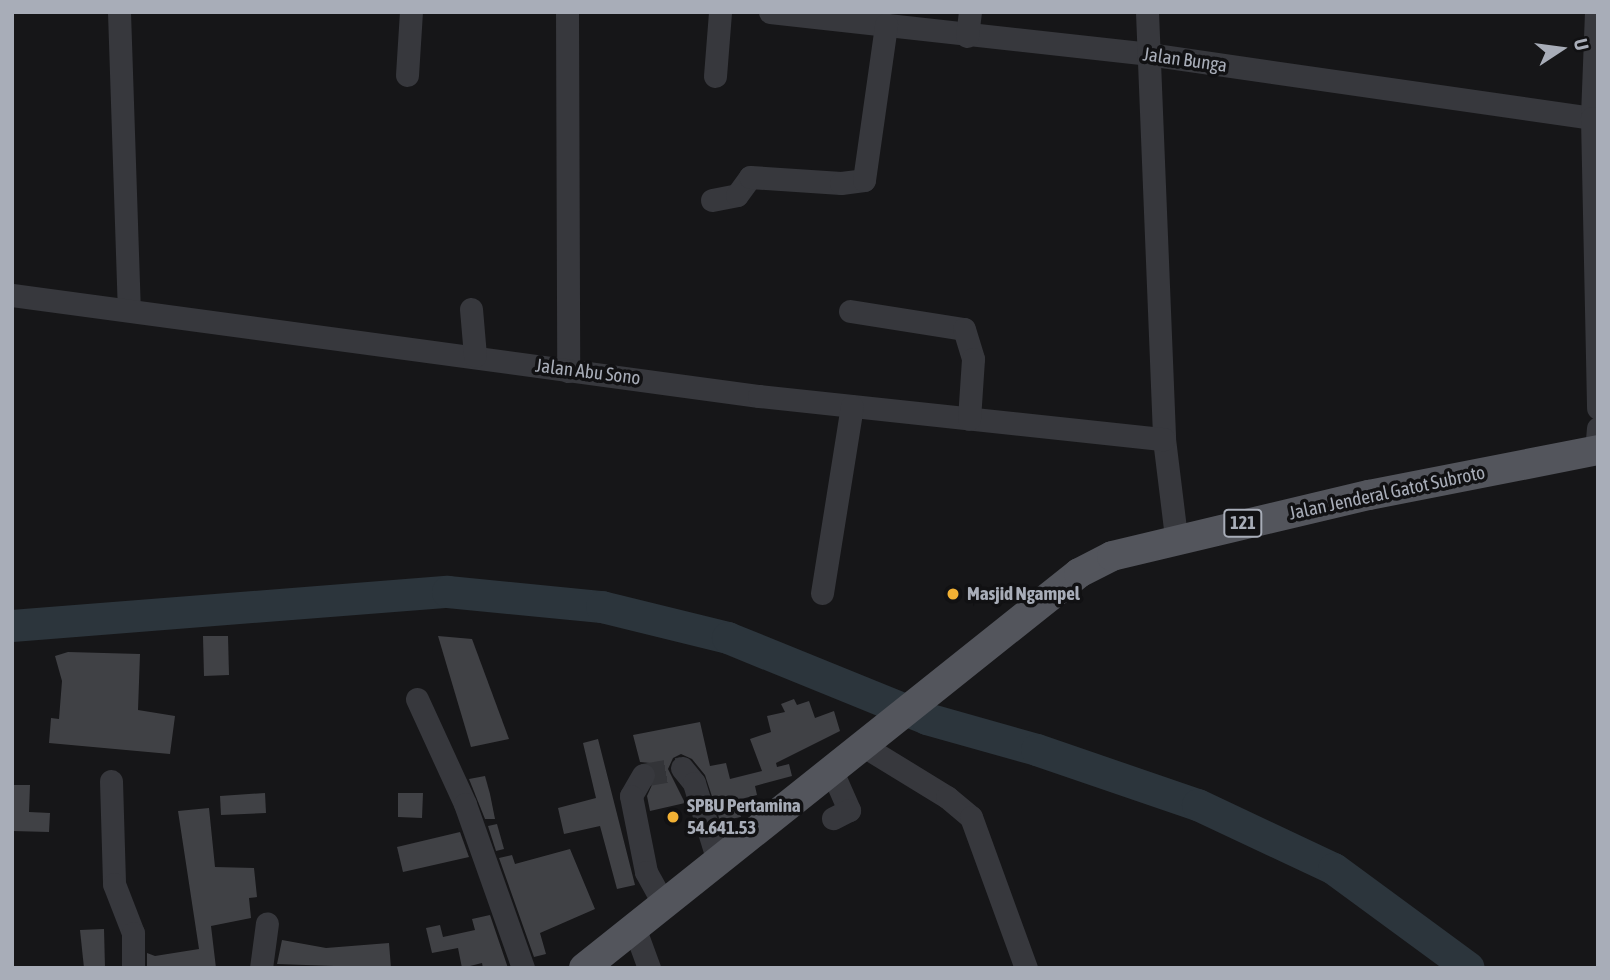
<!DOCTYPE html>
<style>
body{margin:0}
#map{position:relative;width:1610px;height:980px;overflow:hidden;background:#161618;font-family:"Asap Condensed",sans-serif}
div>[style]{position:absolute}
.river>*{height:32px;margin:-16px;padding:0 16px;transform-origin:16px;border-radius:16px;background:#2c353c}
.building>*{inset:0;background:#404145}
.minor-tunnel>*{height:23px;margin-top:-11.5px;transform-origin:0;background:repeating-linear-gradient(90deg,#333438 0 23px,transparent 0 34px)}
.minor>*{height:23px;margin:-11.5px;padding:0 11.5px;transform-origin:11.5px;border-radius:11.5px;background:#37383d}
.major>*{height:30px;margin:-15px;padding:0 15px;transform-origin:15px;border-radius:15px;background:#53555c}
.dots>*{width:19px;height:19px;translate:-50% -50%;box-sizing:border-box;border:4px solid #111113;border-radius:50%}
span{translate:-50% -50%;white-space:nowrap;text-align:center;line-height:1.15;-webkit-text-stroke:7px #111113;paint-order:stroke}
.shield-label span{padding:2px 5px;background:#111113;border:2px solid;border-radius:5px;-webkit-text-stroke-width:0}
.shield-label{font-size:18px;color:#a8adb8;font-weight:700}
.street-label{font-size:19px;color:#a8adb8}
.poi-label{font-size:19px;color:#a8adb8;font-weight:700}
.left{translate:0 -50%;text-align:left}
.frame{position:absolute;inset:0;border:14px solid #a8adb8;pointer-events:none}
.north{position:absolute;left:1526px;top:14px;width:70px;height:70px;-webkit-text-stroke:5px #111113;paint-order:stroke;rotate:77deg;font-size:19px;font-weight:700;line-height:28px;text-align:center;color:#a8adb8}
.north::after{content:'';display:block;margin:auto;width:24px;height:32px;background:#a8adb8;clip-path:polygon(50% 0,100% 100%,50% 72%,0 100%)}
</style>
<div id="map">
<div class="river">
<div style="left:12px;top:626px;width:437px;rotate:-4.5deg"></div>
<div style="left:448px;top:592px;width:155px;rotate:5.6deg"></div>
<div style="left:602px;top:607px;width:130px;rotate:13.8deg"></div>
<div style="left:728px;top:638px;width:215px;rotate:22.1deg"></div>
<div style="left:927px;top:719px;width:114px;rotate:15.7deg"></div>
<div style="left:1037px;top:750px;width:170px;rotate:18.9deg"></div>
<div style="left:1198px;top:805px;width:150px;rotate:25.2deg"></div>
<div style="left:1334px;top:869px;width:167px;rotate:36.3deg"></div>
</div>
<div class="building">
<div style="clip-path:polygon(203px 636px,228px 636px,229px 675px,204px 676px)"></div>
<div style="clip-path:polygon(438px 636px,472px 639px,509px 739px,471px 747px)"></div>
<div style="clip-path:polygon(68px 652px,140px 654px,138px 710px,175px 716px,170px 754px,49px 743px,51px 718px,59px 719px,62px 681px,55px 656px)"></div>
<div style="clip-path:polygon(794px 699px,797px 705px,809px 701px,815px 718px,834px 711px,840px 731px,776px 763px,777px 767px,789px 764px,792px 776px,755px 786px,757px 795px,737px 800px,741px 817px,720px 821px,705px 775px,692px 759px,681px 754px,673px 758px,668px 769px,685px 803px,650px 811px,647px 796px,657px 774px,650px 763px,640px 762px,633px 735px,700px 722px,710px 766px,726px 763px,730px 779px,762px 771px,750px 739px,771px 732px,767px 716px,785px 712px,781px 704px)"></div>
<div style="clip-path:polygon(598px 739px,635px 885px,617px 889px,600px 826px,564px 834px,558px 808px,596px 798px,583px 743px)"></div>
<div style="clip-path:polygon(485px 776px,490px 794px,495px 819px,485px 819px,469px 779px)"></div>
<div style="clip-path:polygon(12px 785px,30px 785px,29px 812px,50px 813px,49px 832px,12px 831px)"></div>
<div style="clip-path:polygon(265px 793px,266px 813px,221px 815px,220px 796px)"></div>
<div style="clip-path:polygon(398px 793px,423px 793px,422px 818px,398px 817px)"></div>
<div style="clip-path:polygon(209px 808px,215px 867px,254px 868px,257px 897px,249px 898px,251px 918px,211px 926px,216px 968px,147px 968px,147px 953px,155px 956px,199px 949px,178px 811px)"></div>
<div style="clip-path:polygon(497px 824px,504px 849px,496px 851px,488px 826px)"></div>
<div style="clip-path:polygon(460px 832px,469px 857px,403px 872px,397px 847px)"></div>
<div style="clip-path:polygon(570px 849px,595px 909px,540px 933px,546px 954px,534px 957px,499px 858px,512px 855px,515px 864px)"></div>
<div style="clip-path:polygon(490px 915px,508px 968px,483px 968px,482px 963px,462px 968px,458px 948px,432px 953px,426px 928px,440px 925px,443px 937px,475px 930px,472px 919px)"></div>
<div style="clip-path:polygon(104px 929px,105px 968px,84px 968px,80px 930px)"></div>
<div style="clip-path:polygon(282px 940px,326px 948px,389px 943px,391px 968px,277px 964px)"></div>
</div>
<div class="minor-tunnel">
<div style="left:643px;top:775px;width:40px;rotate:-10deg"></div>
</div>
<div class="minor">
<div style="left:119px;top:12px;width:296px;rotate:88.1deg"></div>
<div style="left:567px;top:12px;width:359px;rotate:89.8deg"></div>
<div style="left:770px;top:12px;width:380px;rotate:6.3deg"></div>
<div style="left:1148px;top:54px;width:455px;rotate:8.2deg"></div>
<div style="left:1147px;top:12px;width:427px;rotate:87.7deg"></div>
<div style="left:1164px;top:439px;width:99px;rotate:83deg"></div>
<div style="left:1596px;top:12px;width:106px;rotate:92.2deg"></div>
<div style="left:1592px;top:118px;width:290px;rotate:88.8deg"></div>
<div style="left:967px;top:36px;width:24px;rotate:-83deg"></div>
<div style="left:407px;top:75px;width:63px;rotate:-86.4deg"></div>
<div style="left:715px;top:76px;width:64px;rotate:-85.5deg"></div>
<div style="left:712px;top:200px;width:25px;rotate:-11deg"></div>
<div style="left:737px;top:195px;width:22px;rotate:-54deg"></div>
<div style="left:750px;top:177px;width:91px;rotate:3.8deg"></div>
<div style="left:841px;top:183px;width:23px;rotate:-7deg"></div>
<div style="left:864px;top:180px;width:157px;rotate:-81.9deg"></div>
<div style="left:12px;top:295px;width:754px;rotate:7.7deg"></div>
<div style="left:759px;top:396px;width:407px;rotate:6.1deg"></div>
<div style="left:471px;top:309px;width:47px;rotate:85.1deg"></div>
<div style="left:850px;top:311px;width:115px;rotate:9deg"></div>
<div style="left:964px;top:329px;width:31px;rotate:73deg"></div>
<div style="left:973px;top:359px;width:60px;rotate:93.8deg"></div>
<div style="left:1596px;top:451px;width:23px;rotate:-85deg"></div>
<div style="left:822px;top:593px;width:189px;rotate:-80.9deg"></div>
<div style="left:417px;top:699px;width:115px;rotate:65.4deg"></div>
<div style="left:465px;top:804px;width:174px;rotate:70.5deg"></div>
<div style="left:862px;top:745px;width:100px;rotate:31.5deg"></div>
<div style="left:947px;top:797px;width:31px;rotate:40deg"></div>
<div style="left:971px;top:817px;width:161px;rotate:70deg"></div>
<div style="left:682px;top:768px;width:19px;rotate:51deg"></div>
<div style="left:694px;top:783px;width:82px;rotate:72.9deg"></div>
<div style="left:831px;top:769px;width:45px;rotate:66.3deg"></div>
<div style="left:849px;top:810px;width:18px;rotate:153deg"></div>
<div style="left:643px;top:775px;width:24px;rotate:120deg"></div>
<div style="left:631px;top:796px;width:77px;rotate:78.8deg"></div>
<div style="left:646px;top:872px;width:38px;rotate:61deg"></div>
<div style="left:111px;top:781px;width:103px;rotate:88.3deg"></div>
<div style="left:114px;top:884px;width:53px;rotate:68.8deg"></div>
<div style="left:133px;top:933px;width:35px;rotate:90deg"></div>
<div style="left:634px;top:927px;width:44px;rotate:69.9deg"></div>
<div style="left:261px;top:968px;width:45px;rotate:-82.4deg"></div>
</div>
<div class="major">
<div style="left:584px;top:968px;width:633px;rotate:-38.59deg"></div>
<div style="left:1079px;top:573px;width:37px;rotate:-27deg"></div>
<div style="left:1112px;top:556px;width:264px;rotate:-13.4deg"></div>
<div style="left:1369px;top:495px;width:233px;rotate:-11.1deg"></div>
</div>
<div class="dots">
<div style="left:953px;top:594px;background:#f2b134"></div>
<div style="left:673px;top:817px;background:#f2b134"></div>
</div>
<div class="shield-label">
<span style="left:1243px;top:523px">121</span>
</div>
<div class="street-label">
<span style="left:1185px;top:60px;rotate:8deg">Jalan Bunga</span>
<span style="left:588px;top:372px;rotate:7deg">Jalan Abu Sono</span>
<span style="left:1387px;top:493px;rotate:-12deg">Jalan Jenderal Gatot Subroto</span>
</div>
<div class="poi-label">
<span class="left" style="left:967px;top:594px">Masjid Ngampel</span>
<span class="left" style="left:687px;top:817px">SPBU Pertamina<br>54.641.53</span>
</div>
<div class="frame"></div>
<div class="north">U</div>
</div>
